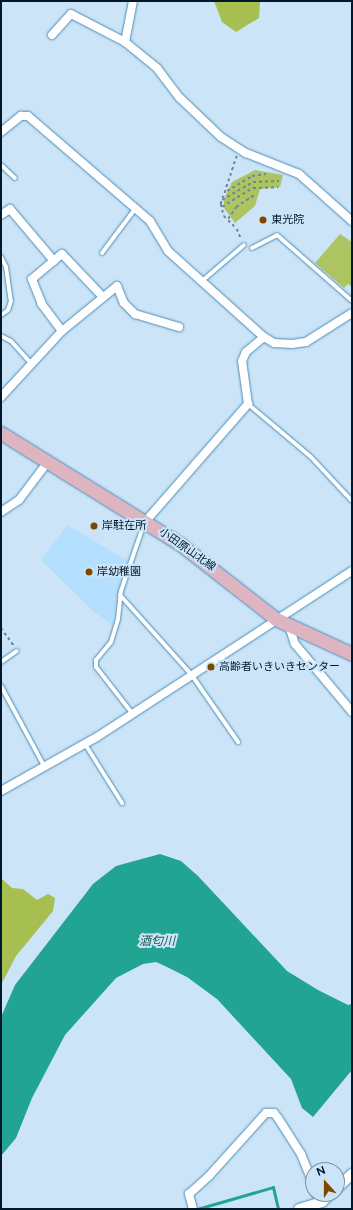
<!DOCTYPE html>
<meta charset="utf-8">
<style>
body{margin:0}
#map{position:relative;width:353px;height:1210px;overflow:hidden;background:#cbe4f7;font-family:Figtree,"Noto Sans JP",sans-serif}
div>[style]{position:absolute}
.built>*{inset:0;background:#b4dffe}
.green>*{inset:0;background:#aec462}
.forest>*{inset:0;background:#a7bf51}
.water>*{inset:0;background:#21a491}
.stream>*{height:3px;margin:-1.5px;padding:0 1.5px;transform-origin:1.5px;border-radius:1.5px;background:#21a491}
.path>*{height:1.5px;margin-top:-0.75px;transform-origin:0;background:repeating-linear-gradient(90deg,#6e8698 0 3px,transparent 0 6px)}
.roads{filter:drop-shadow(0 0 1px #4d8db8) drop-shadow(0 0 1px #4d8db8)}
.service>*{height:4px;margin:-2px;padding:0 2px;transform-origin:2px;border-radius:2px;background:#fff}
.minor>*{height:8px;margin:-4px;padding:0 4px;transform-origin:4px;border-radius:4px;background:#fff}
.tertiary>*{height:10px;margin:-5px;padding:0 5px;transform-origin:5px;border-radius:5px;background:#fff}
.primary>*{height:13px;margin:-6.5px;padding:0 6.5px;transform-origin:6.5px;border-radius:6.5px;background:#dfb4c1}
.dots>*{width:11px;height:11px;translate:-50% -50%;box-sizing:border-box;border:2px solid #cbe4f7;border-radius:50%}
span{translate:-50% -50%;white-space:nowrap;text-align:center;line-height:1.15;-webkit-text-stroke:4px #cbe4f7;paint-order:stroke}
.poi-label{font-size:11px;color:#001829}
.left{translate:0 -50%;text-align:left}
.street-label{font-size:11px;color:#001829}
.water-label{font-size:12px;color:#1b5c51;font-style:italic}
.frame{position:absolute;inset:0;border:2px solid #001829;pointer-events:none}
.north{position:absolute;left:305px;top:1162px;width:40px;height:40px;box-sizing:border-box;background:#cbe4f7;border:1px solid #7a92a5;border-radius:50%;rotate:339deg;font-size:11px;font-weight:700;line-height:16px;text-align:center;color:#001829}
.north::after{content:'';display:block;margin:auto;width:14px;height:18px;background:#814500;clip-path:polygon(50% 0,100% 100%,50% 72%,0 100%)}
</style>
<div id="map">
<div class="built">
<div style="clip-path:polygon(67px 525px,128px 561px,120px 582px,113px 625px,94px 612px,41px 560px)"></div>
</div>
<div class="green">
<div style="clip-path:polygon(255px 170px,283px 175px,280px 187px,260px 189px,255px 206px,235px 223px,224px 208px,224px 199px,232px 182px)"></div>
<div style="clip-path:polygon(340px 234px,352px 242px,352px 287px,348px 284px,344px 288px,315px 263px)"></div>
</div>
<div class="forest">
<div style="clip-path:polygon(214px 1px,260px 1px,259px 18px,236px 32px,222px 22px)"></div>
<div style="clip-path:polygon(2px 879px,12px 888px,23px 889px,37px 900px,48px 894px,55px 898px,53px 911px,16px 956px,1px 985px)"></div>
</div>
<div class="water">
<div style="clip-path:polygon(160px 854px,181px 861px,198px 876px,287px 971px,318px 990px,348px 1005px,352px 1004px,352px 1070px,313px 1117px,302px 1108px,291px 1079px,217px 999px,187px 977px,165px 966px,156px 962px,143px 964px,116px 978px,65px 1035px,32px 1098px,16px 1138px,1px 1156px,1px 1017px,15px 985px,93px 884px,116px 866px)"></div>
</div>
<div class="stream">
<div style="left:197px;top:1209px;width:79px;rotate:-16.1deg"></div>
<div style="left:273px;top:1187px;width:23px;rotate:77deg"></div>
</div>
<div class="path">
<div style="left:237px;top:156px;width:51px;rotate:108.4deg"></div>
<div style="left:221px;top:204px;width:12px;rotate:76deg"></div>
<div style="left:224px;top:216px;width:18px;rotate:45deg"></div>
<div style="left:237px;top:229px;width:11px;rotate:68deg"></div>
<div style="left:227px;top:191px;width:29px;rotate:-31deg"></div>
<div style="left:252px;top:176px;width:14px;rotate:-8deg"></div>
<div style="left:222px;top:200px;width:36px;rotate:-30deg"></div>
<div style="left:253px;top:182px;width:26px;rotate:-2deg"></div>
<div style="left:222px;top:207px;width:36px;rotate:-32deg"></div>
<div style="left:253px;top:188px;width:25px;rotate:-2deg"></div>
<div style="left:228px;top:219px;width:14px;rotate:-56deg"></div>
<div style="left:236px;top:207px;width:24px;rotate:-33deg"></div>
<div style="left:1px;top:628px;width:22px;rotate:54deg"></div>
</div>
<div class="roads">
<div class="service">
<div style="left:1px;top:165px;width:19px;rotate:43deg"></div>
<div style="left:252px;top:248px;width:28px;rotate:-27deg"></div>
<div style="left:277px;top:235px;width:100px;rotate:41.3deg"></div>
<div style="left:102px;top:253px;width:55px;rotate:-53.1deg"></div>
<div style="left:1px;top:257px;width:11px;rotate:63deg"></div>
<div style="left:6px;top:267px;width:34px;rotate:82deg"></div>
<div style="left:11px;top:301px;width:9px;rotate:108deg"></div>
<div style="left:8px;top:310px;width:9px;rotate:144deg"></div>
<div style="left:202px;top:281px;width:55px;rotate:-40.6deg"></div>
<div style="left:1px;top:336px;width:11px;rotate:27deg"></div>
<div style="left:11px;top:341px;width:30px;rotate:48deg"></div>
<div style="left:248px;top:404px;width:82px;rotate:40.1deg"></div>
<div style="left:311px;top:457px;width:60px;rotate:47deg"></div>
<div style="left:120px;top:595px;width:106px;rotate:48.1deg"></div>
<div style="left:191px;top:674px;width:83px;rotate:55.3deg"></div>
<div style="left:1px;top:662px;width:19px;rotate:-35deg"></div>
<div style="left:1px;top:686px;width:91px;rotate:61.7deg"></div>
<div style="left:132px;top:713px;width:58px;rotate:-128deg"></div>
<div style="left:96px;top:667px;width:7px;rotate:-90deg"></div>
<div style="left:96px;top:660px;width:23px;rotate:-50deg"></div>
<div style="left:111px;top:642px;width:24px;rotate:-73deg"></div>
<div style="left:118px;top:619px;width:28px;rotate:-84deg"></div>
<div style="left:121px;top:591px;width:71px;rotate:-71.1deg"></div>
<div style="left:85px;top:744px;width:70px;rotate:57.9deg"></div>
</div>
<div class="minor">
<div style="left:133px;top:1px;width:42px;rotate:101deg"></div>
<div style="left:125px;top:42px;width:41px;rotate:39.1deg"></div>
<div style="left:157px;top:68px;width:38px;rotate:53deg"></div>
<div style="left:180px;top:98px;width:57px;rotate:43.6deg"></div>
<div style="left:221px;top:137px;width:30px;rotate:33deg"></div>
<div style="left:246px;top:153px;width:57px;rotate:21.6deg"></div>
<div style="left:299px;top:174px;width:71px;rotate:41.6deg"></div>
<div style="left:52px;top:35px;width:28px;rotate:-48deg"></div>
<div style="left:71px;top:14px;width:61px;rotate:27.4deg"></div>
<div style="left:1px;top:132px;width:26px;rotate:-39deg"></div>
<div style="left:21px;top:116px;width:7px"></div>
<div style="left:28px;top:116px;width:161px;rotate:40.7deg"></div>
<div style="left:150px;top:221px;width:35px;rotate:59deg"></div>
<div style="left:168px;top:251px;width:129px;rotate:41.9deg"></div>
<div style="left:264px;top:337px;width:12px;rotate:31deg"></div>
<div style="left:274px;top:343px;width:18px;rotate:3deg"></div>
<div style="left:292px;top:344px;width:14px;rotate:-8deg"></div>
<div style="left:306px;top:342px;width:54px;rotate:-32.2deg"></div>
<div style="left:1px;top:215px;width:11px;rotate:-34deg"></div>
<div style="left:10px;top:209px;width:68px;rotate:49.8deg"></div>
<div style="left:62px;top:331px;width:34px;rotate:-127deg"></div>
<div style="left:42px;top:304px;width:27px;rotate:-112deg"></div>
<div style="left:32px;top:279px;width:39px;rotate:-40deg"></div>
<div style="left:62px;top:254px;width:58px;rotate:46.4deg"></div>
<div style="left:1px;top:397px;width:90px;rotate:-47.3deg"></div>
<div style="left:62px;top:331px;width:71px;rotate:-39.3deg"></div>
<div style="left:117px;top:286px;width:18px;rotate:68deg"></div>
<div style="left:124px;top:303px;width:16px;rotate:45deg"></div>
<div style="left:135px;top:314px;width:46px;rotate:16.5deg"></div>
<div style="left:1px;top:512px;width:22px;rotate:-34deg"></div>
<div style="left:19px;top:500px;width:46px;rotate:-52.9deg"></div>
<div style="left:145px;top:522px;width:157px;rotate:-48.9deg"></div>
<div style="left:248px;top:404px;width:43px;rotate:-97.9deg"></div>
<div style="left:242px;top:361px;width:10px;rotate:-66deg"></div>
<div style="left:246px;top:352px;width:23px;rotate:-40deg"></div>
<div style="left:289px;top:626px;width:19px;rotate:72deg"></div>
<div style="left:295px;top:644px;width:89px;rotate:50deg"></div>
<div style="left:1px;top:791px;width:110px;rotate:-29.4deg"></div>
<div style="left:97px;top:737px;width:304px;rotate:-33.1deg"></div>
<div style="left:317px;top:1194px;width:9px;rotate:58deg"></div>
<div style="left:193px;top:1209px;width:16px;rotate:-105deg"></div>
<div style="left:189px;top:1194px;width:27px;rotate:-42deg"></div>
<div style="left:209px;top:1176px;width:85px;rotate:-47.9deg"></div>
<div style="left:266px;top:1113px;width:8px"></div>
<div style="left:274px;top:1113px;width:6px;rotate:51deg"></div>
<div style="left:278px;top:1118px;width:43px;rotate:57.4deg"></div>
<div style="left:301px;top:1154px;width:32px;rotate:68deg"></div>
</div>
<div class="tertiary">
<div style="left:337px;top:1188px;width:21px;rotate:-43deg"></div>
<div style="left:299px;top:1209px;width:24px;rotate:-17deg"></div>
<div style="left:322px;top:1202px;width:11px;rotate:-45deg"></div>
</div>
<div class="primary">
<div style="left:1px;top:433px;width:211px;rotate:31.8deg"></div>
<div style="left:180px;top:544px;width:122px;rotate:38deg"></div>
<div style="left:276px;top:619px;width:84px;rotate:24.7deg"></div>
</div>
</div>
<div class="dots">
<div style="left:263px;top:220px;background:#814500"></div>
<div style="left:94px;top:526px;background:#814500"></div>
<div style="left:89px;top:572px;background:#814500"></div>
<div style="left:211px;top:667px;background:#814500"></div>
</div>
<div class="poi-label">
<span class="left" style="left:271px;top:220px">東光院</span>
<span class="left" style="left:102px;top:526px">岸駐在所</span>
<span class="left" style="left:97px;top:572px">岸幼稚園</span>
<span class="left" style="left:219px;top:667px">高齢者いきいきセンター</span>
</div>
<div class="street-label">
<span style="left:187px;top:550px;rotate:35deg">小田原山北線</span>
</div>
<div class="water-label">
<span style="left:157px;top:942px">酒匂川</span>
</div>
<div class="frame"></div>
<div class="north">N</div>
</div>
